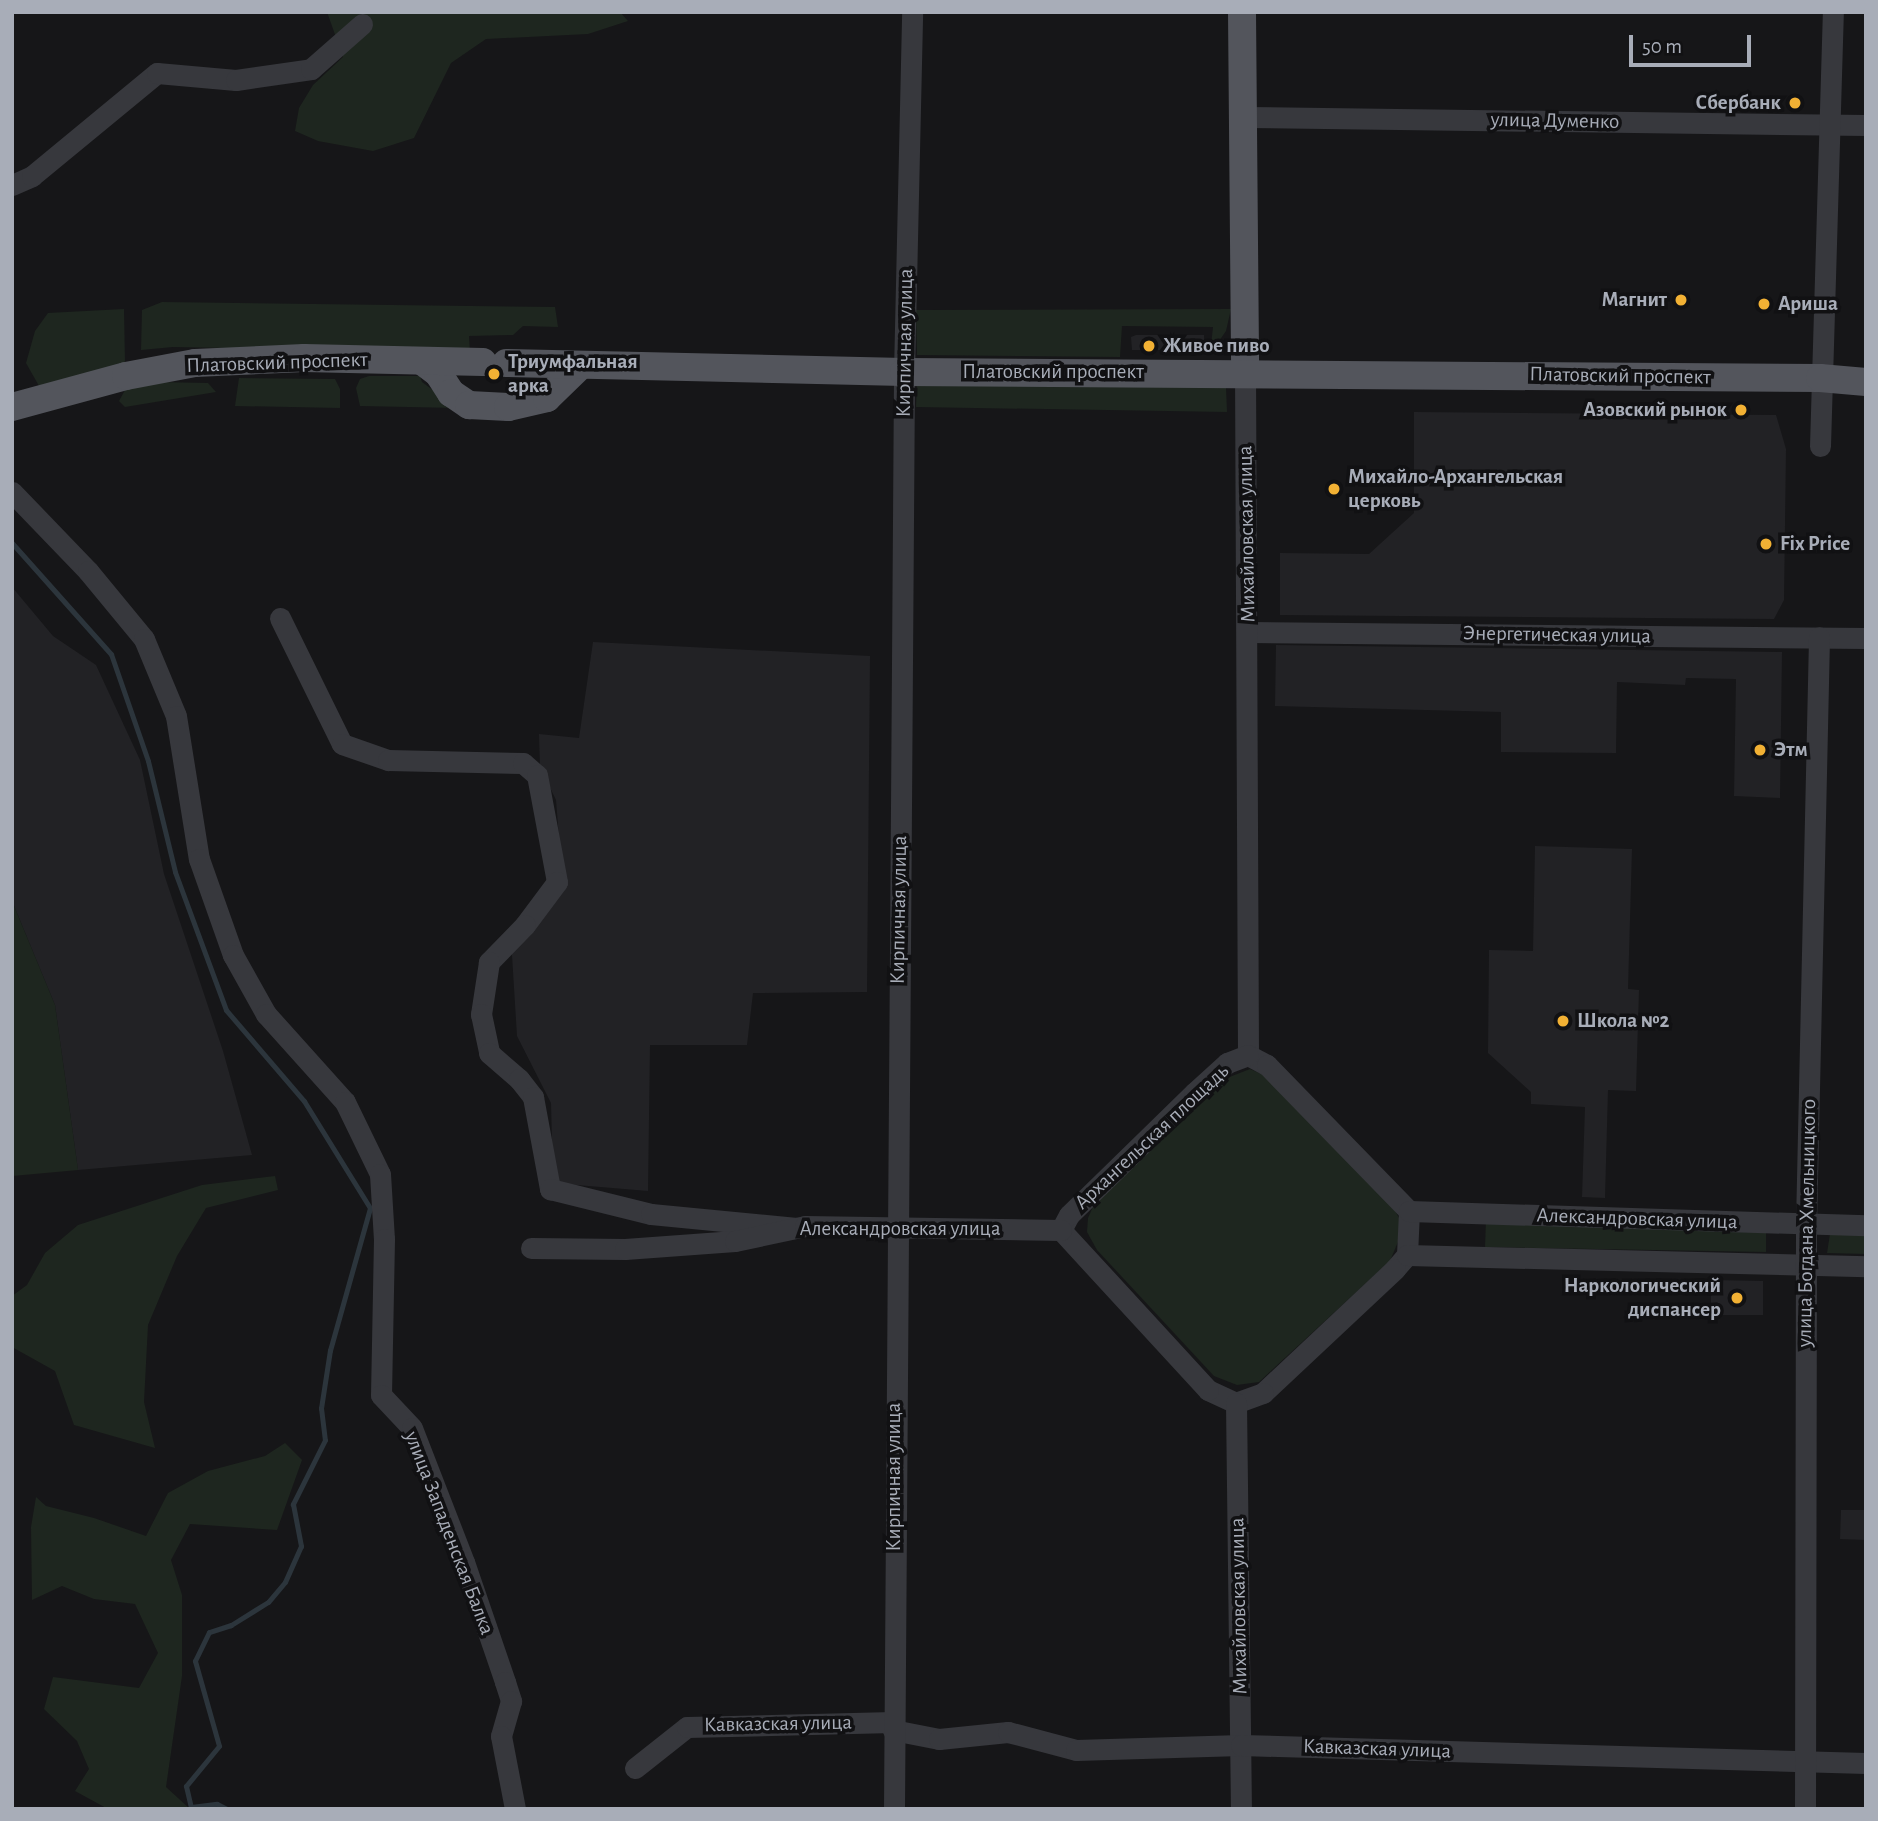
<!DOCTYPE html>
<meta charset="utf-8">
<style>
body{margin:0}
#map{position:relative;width:1878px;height:1821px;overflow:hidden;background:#161618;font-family:"Alegreya Sans",sans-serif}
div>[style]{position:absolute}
.built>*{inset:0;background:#222225}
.green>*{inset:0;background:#1e261f}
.stream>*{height:5px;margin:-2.5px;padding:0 2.5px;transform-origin:2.5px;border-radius:2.5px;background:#2c353c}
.minor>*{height:21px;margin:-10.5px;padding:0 10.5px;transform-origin:10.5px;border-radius:10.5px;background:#37383d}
.major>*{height:28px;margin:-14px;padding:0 14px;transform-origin:14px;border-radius:14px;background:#53555c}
.dots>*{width:19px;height:19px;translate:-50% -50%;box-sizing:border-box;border:4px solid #111113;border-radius:50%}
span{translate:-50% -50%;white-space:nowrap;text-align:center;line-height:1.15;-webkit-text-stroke:7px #111113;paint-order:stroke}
.poi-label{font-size:21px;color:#a8adb8;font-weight:700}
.right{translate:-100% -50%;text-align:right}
.left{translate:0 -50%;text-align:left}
.street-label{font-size:21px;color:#a8adb8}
.frame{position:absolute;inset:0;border:14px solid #a8adb8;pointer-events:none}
.scale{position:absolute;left:1629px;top:35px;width:122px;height:32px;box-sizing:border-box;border:4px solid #a8adb8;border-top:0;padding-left:9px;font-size:21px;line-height:24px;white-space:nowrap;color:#a8adb8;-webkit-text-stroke:5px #111113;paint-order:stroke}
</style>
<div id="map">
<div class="built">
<div style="clip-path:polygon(1136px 335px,1204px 335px,1204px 350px,1132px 350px,1131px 337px)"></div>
<div style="clip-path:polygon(1414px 412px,1776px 415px,1786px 449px,1784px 600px,1774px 619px,1280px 615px,1280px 553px,1369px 554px,1414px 513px)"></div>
<div style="clip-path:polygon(12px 587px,53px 636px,96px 665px,140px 760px,164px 874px,223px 1051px,252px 1155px,78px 1170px,55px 1005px,12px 901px)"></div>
<div style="clip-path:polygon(593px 642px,870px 656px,867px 992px,753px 993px,747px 1045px,650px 1045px,648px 1191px,553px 1183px,551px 1103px,517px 1036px,511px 939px,563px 889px,556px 800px,540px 767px,539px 734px,579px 738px)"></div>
<div style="clip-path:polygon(1276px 645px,1782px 652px,1780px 798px,1734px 796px,1736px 679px,1686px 678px,1685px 685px,1617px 682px,1616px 753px,1501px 752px,1501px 712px,1275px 706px)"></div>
<div style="clip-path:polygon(1535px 846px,1632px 849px,1628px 989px,1639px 990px,1636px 1091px,1608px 1090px,1605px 1198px,1582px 1197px,1585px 1107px,1531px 1104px,1531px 1092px,1488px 1053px,1489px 950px,1533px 951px)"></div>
<div style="clip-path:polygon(1711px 1280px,1763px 1281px,1763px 1315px,1711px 1315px)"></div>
<div style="clip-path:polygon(1841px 1510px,1866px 1510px,1866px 1540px,1840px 1539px)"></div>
</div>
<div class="green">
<div style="clip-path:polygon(327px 12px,620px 12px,628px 21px,588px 34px,486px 39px,451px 63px,414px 138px,373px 151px,318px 141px,295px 131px,299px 108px,313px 85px,343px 57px)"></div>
<div style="clip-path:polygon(162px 302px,555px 307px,558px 327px,523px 326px,513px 335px,469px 336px,470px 352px,173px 347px,141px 350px,142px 310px)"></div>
<div style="clip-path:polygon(124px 309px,125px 363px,39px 386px,26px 363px,35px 331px,48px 313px)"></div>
<div style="clip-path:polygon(1231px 309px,1226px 331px,1210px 354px,1213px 327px,1122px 326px,1120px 357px,917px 355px,916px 310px)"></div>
<div style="clip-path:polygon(369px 376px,420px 376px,422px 382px,457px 408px,360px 406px,356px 388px,360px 379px)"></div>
<div style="clip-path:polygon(239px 378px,335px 379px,340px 389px,340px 408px,235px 406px)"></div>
<div style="clip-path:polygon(157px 382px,208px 383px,216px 392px,125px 407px,119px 401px,125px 390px)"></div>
<div style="clip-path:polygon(917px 383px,1226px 387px,1227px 412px,916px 407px)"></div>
<div style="clip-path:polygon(12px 901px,55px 1005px,78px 1170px,12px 1176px)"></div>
<div style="clip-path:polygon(1250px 1069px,1270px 1078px,1392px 1205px,1399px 1218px,1400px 1237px,1390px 1261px,1259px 1382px,1237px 1385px,1214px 1376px,1097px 1250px,1087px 1232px,1088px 1218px,1095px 1202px,1227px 1078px)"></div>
<div style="clip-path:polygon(275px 1176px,278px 1190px,206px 1208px,177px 1256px,148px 1325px,144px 1402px,155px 1448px,74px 1425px,55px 1371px,12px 1347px,12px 1296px,27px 1285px,45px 1253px,78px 1225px,202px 1185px)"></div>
<div style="clip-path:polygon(1486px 1220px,1766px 1231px,1766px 1252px,1485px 1247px)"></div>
<div style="clip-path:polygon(1830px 1234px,1866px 1234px,1866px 1254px,1827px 1253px)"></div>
<div style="clip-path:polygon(285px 1443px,302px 1460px,277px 1530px,190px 1524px,171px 1560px,182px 1595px,182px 1676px,166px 1787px,190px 1809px,108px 1809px,75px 1791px,89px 1769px,77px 1741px,44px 1709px,53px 1677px,139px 1688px,158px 1653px,135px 1604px,94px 1599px,62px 1586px,32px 1600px,31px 1527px,36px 1497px,46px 1506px,94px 1518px,146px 1536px,168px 1493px,208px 1471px,265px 1456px)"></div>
</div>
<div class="stream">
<div style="left:12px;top:543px;width:149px;rotate:48.3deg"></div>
<div style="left:111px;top:654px;width:113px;rotate:70.9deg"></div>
<div style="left:148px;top:761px;width:114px;rotate:76.3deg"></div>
<div style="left:175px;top:872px;width:147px;rotate:69.7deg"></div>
<div style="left:226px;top:1010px;width:120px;rotate:49.4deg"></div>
<div style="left:304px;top:1101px;width:126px;rotate:58.3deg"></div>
<div style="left:370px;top:1208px;width:148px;rotate:105.7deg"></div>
<div style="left:330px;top:1350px;width:59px;rotate:98.8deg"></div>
<div style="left:321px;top:1408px;width:32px;rotate:83deg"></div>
<div style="left:325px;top:1440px;width:72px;rotate:116.6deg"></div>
<div style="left:293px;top:1504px;width:43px;rotate:79.2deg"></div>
<div style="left:301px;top:1546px;width:39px;rotate:114deg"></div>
<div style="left:285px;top:1582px;width:26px;rotate:130deg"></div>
<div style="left:268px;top:1602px;width:44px;rotate:148.1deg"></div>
<div style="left:231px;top:1625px;width:23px;rotate:162deg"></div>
<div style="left:209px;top:1632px;width:32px;rotate:116deg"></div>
<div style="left:195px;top:1661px;width:88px;rotate:74.2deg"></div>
<div style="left:219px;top:1746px;width:52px;rotate:129.5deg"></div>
<div style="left:186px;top:1786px;width:22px;rotate:77deg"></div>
<div style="left:191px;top:1807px;width:26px;rotate:-7deg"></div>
<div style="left:217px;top:1804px;width:11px;rotate:27deg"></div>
</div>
<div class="minor">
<div style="left:1244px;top:117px;width:622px;rotate:0.74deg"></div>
<div style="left:12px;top:185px;width:22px;rotate:-24deg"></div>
<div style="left:32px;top:176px;width:162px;rotate:-39.5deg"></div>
<div style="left:157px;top:73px;width:79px;rotate:5.1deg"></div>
<div style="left:236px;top:80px;width:76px;rotate:-8.3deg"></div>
<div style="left:311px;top:69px;width:68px;rotate:-41.4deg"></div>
<div style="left:1820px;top:446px;width:434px;rotate:-88.3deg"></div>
<div style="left:12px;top:492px;width:110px;rotate:46.1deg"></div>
<div style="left:88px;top:571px;width:88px;rotate:50.5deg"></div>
<div style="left:144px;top:639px;width:83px;rotate:67.4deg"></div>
<div style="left:176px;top:716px;width:145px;rotate:80.9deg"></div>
<div style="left:199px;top:859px;width:102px;rotate:70.5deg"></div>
<div style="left:233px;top:955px;width:68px;rotate:60.8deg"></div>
<div style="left:266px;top:1014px;width:118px;rotate:48.1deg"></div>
<div style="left:345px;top:1102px;width:80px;rotate:64.1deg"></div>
<div style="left:380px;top:1174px;width:65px;rotate:86.5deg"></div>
<div style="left:384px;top:1239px;width:156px;rotate:91.1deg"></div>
<div style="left:381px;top:1395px;width:45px;rotate:46.8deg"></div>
<div style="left:412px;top:1428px;width:144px;rotate:68.8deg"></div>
<div style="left:464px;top:1562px;width:127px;rotate:71.1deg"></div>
<div style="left:505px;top:1682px;width:20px;rotate:72deg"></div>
<div style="left:511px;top:1701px;width:36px;rotate:106deg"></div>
<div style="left:501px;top:1736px;width:74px;rotate:79.1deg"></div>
<div style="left:280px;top:618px;width:140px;rotate:63.8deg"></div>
<div style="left:342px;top:744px;width:49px;rotate:19.2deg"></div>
<div style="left:388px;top:760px;width:135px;rotate:1.3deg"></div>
<div style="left:523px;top:763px;width:18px;rotate:41deg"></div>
<div style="left:537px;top:775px;width:109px;rotate:79.4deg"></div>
<div style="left:557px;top:882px;width:54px;rotate:126.7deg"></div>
<div style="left:525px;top:925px;width:52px;rotate:134.2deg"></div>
<div style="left:489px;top:962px;width:53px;rotate:98.7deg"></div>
<div style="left:481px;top:1014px;width:40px;rotate:78deg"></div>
<div style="left:489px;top:1053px;width:40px;rotate:41deg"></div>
<div style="left:519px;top:1079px;width:23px;rotate:52deg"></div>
<div style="left:533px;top:1097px;width:94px;rotate:79.5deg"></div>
<div style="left:550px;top:1189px;width:104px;rotate:13.9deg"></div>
<div style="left:651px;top:1214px;width:146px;rotate:5.5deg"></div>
<div style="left:1248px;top:632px;width:618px;rotate:0.56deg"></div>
<div style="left:1248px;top:1055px;width:683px;rotate:-90.25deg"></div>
<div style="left:1245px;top:372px;width:11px;rotate:5deg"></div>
<div style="left:1248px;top:1055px;width:21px;rotate:28deg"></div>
<div style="left:1267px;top:1065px;width:204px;rotate:45.8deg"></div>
<div style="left:1409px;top:1211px;width:44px;rotate:92.6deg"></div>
<div style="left:1407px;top:1255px;width:18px;rotate:131deg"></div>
<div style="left:1395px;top:1269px;width:181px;rotate:136.8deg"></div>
<div style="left:1263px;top:1393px;width:29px;rotate:160deg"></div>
<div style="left:1236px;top:1403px;width:31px;rotate:-155deg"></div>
<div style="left:1208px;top:1390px;width:217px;rotate:-132.6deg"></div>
<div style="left:1061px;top:1230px;width:17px;rotate:-62deg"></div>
<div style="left:1069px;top:1215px;width:175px;rotate:-44.3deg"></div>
<div style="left:1194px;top:1093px;width:45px;rotate:-42.3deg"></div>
<div style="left:1227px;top:1063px;width:22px;rotate:-21deg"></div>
<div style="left:1409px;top:1211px;width:457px;rotate:1.8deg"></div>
<div style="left:531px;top:1248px;width:94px;rotate:0.6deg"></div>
<div style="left:625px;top:1249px;width:110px;rotate:-4.2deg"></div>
<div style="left:735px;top:1241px;width:72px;rotate:-12.1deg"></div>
<div style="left:805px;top:1226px;width:256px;rotate:0.9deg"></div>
<div style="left:1407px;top:1255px;width:459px;rotate:1.4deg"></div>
<div style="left:1236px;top:1403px;width:406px;rotate:89.3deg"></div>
<div style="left:893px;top:1730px;width:47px;rotate:11.1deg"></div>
<div style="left:939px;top:1739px;width:69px;rotate:-5.8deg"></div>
<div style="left:1008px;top:1732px;width:70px;rotate:14.8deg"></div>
<div style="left:1076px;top:1750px;width:165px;rotate:-1.7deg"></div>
<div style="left:1241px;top:1745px;width:625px;rotate:1.65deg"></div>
<div style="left:635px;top:1768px;width:66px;rotate:-38.3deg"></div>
<div style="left:687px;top:1727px;width:206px;rotate:-1.4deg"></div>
<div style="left:894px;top:1809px;width:1437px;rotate:-89.6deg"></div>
<div style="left:904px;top:372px;width:360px;rotate:-88.7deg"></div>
<div style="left:1805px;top:1809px;width:585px;rotate:-89.9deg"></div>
<div style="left:1806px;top:1224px;width:587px;rotate:-88.73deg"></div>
</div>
<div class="major">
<div style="left:1242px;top:12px;width:360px;rotate:89.5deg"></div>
<div style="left:422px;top:361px;width:20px;rotate:37deg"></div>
<div style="left:438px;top:373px;width:24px;rotate:57deg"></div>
<div style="left:451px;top:393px;width:22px;rotate:34deg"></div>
<div style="left:469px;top:405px;width:39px;rotate:3deg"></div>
<div style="left:508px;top:407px;width:40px;rotate:-13deg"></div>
<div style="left:547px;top:398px;width:47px;rotate:-44.1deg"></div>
<div style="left:506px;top:363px;width:398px;rotate:1.3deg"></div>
<div style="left:904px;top:372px;width:916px;rotate:0.38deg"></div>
<div style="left:1820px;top:378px;width:46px;rotate:5deg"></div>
<div style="left:12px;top:407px;width:118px;rotate:-15.2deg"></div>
<div style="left:126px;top:376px;width:70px;rotate:-10.7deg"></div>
<div style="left:195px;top:363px;width:109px;rotate:-2.6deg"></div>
<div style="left:304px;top:358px;width:179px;rotate:1.3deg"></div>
</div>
<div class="dots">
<div style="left:1795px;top:103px;background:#f2b134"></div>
<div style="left:1681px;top:300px;background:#f2b134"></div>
<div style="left:1764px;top:304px;background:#f2b134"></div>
<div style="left:1149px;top:346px;background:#f2b134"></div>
<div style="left:494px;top:374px;background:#f2b134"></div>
<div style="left:1741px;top:410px;background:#f2b134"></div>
<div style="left:1334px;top:489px;background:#f2b134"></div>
<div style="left:1766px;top:544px;background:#f2b134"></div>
<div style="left:1760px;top:750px;background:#f2b134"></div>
<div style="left:1563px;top:1021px;background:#f2b134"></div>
<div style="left:1737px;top:1298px;background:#f2b134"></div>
</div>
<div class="poi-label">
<span class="right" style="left:1781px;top:103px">Сбербанк</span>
<span class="right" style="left:1667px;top:300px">Магнит</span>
<span class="left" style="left:1778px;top:304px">Ариша</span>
<span class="left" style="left:1163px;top:346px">Живое пиво</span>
<span class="left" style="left:508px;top:374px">Триумфальная<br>арка</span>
<span class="right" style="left:1727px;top:410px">Азовский рынок</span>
<span class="left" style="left:1348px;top:489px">Михайло-Архангельская<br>церковь</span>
<span class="left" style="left:1780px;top:544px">Fix Price</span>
<span class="left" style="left:1774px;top:750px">Этм</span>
<span class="left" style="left:1577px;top:1021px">Школа №2</span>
<span class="right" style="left:1721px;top:1298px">Наркологический<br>диспансер</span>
</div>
<div class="street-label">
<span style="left:1555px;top:121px;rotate:1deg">улица Думенко</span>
<span style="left:905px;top:343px;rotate:-89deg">Кирпичная улица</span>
<span style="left:277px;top:363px;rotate:-2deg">Платовский проспект</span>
<span style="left:1053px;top:372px">Платовский проспект</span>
<span style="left:1620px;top:376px;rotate:1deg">Платовский проспект</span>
<span style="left:1247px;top:534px;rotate:-91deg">Михайловская улица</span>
<span style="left:1557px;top:635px;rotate:1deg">Энергетическая улица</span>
<span style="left:899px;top:910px;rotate:-89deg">Кирпичная улица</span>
<span style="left:1152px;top:1137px;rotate:-43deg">Архангельская площадь</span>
<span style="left:1637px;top:1219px;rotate:2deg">Александровская улица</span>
<span style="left:1807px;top:1223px;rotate:-89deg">улица Богдана Хмельницкого</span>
<span style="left:900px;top:1229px">Александровская улица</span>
<span style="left:894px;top:1477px;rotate:-90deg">Кирпичная улица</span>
<span style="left:449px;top:1533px;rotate:69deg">улица Западенская Балка</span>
<span style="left:1239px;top:1606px;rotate:-91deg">Михайловская улица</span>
<span style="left:778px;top:1724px;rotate:-1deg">Кавказская улица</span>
<span style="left:1377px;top:1749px;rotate:2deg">Кавказская улица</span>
</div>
<div class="frame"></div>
<div class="scale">50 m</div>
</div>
